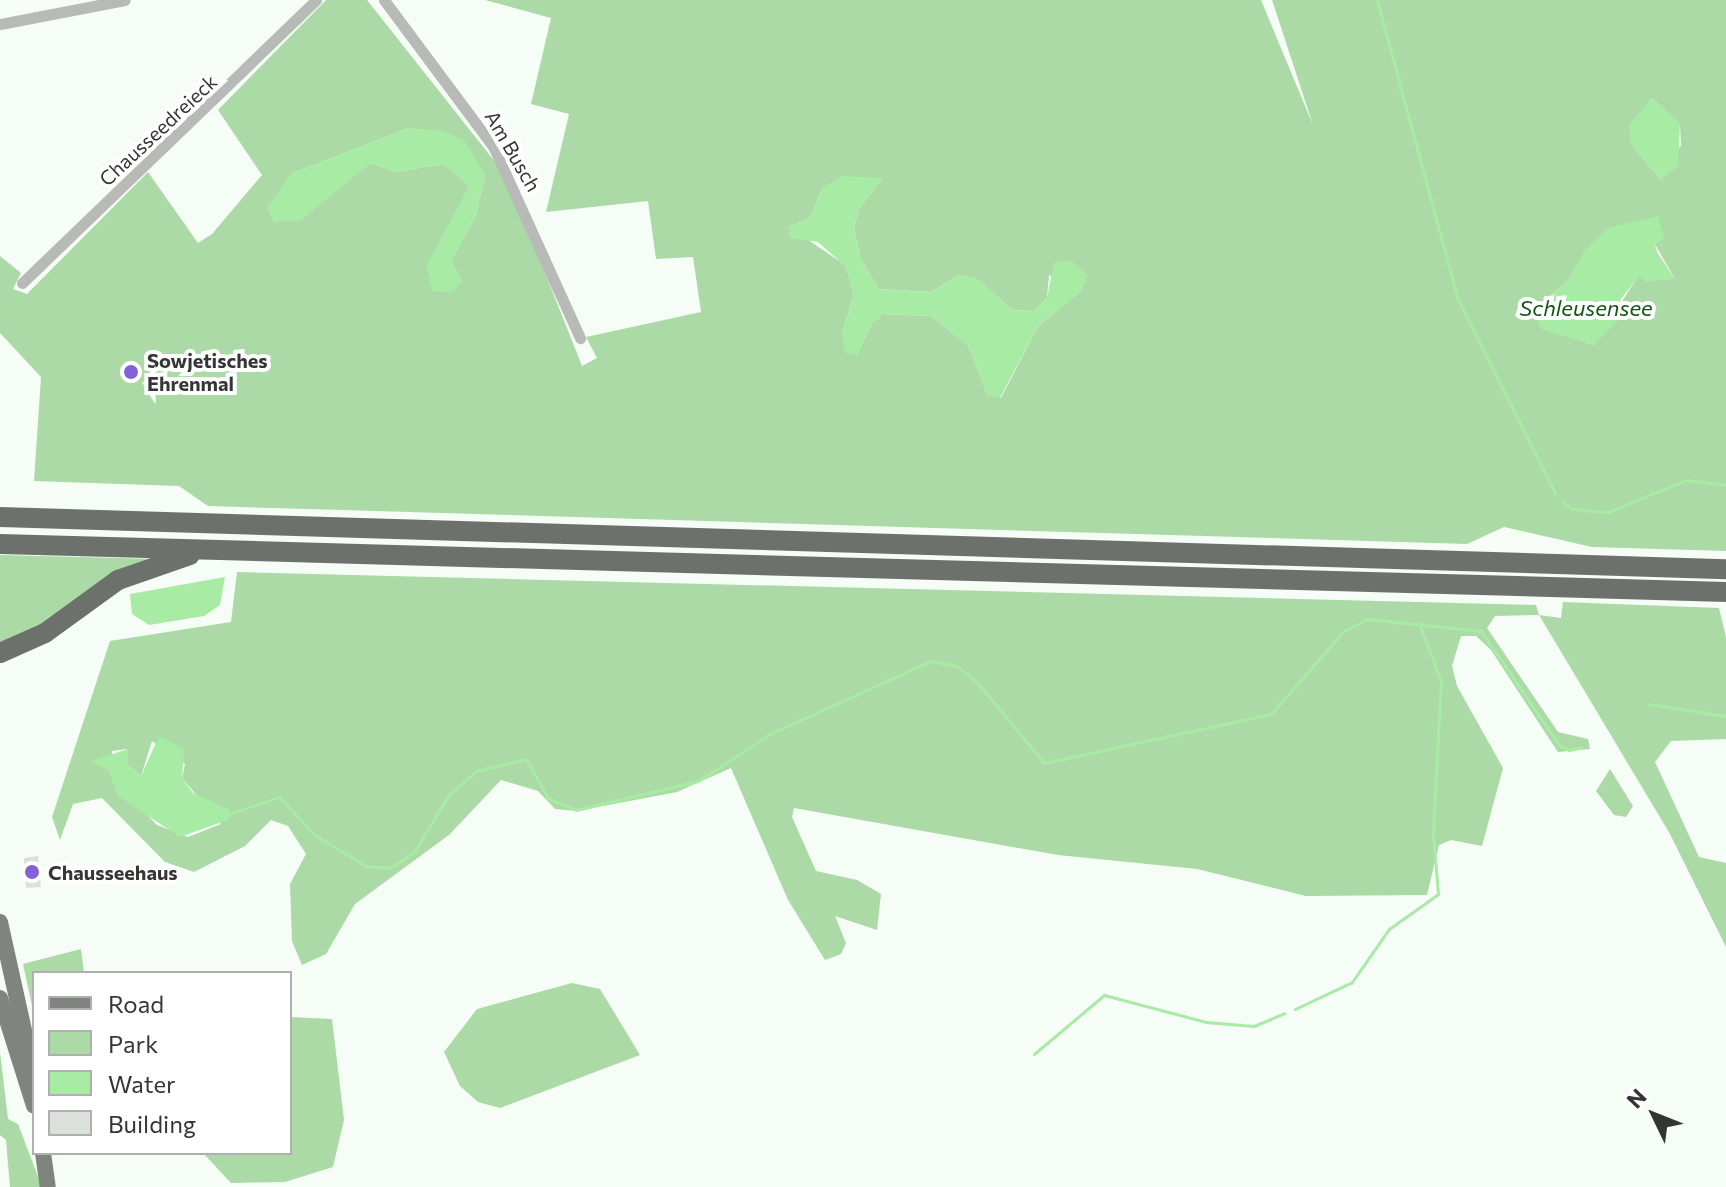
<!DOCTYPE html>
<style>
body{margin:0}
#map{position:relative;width:1726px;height:1187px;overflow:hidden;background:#f6fcf6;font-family:Commissioner,sans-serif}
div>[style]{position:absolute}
.green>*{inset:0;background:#abdaa7}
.water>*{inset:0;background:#a8eba4}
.stream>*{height:3px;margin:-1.5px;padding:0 1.5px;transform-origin:1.5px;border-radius:1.5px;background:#a8eba4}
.building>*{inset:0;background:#dbe1da}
.street>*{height:11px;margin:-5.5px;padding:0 5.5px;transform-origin:5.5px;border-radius:5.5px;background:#b7bab7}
.primary>*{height:16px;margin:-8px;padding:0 8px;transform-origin:8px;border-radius:8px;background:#80847f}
.highway>*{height:20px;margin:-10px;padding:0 10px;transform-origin:10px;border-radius:10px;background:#6c716b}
.dots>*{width:22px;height:22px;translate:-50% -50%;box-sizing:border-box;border:4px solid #fff;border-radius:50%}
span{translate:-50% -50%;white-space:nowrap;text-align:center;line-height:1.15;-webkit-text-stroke:8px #fff;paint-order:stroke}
.street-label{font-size:20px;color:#343634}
.poi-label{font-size:20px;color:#343634;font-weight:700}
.left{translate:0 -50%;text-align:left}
.water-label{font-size:22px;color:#125613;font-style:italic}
.legend{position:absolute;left:32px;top:971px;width:260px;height:184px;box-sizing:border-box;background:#fff;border:2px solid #aeafae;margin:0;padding:10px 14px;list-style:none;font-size:24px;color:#343634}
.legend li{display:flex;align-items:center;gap:16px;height:40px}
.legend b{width:40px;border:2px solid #aeafae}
.north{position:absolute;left:1614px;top:1075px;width:80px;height:80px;-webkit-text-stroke:6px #fff;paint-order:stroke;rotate:313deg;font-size:22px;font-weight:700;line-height:32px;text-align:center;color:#343634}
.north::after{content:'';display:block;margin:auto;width:28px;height:36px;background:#343634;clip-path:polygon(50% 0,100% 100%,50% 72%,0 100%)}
</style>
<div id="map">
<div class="green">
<div style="clip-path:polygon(evenodd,326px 0,367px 0,507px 177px,582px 366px,597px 358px,586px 337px,701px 312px,693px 257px,656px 259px,648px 201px,546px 212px,569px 114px,531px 104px,551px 18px,485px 0,1261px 0,1313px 125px,1272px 0,1726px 0,1726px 551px,1592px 547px,1504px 527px,1467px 544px,208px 506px,179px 486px,34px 481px,41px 377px,0 333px,0 256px,21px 273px,13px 289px,27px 294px,148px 172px,198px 243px,212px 234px,262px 175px,218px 110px,326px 0,1652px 98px,1680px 125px,1681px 145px,1661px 180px,1631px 144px,1630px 125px,1652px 98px,326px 0,409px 128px,485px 175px,476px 215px,451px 261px,462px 282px,427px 266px,464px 205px,469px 186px,459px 172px,443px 164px,396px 172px,371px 163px,291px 174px,409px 128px,326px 0,882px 179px,859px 209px,854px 228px,860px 258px,879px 289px,931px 292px,960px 275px,977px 279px,1012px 310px,1034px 311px,1047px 298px,1049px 275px,1082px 290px,1038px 326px,1001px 398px,987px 394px,968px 345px,931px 316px,883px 314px,872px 323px,857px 355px,842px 335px,854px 294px,845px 265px,789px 227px,810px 218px,823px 187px,882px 179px,326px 0,1655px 244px,1675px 279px,1639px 275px,1594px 345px,1541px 328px,1534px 310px,1567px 281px,1655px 244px)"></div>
<div style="clip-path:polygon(0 555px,160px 559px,0 650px)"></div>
<div style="clip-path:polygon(evenodd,237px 572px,1536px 605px,1539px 615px,1561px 618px,1563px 602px,1719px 608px,1726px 637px,1726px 739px,1671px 741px,1655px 762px,1699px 857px,1726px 863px,1726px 947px,1670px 834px,1539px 615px,1495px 616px,1487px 628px,1558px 732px,1588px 739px,1590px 749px,1558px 752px,1491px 650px,1476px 636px,1461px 636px,1452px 666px,1457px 686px,1503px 768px,1482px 846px,1451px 840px,1439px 845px,1427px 895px,1306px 896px,1197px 869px,1058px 855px,794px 808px,792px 817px,816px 871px,857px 880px,881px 894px,877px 930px,835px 916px,846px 943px,841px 954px,825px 960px,788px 900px,731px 768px,677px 792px,577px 811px,555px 809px,538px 791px,501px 780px,449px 835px,355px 904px,326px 954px,302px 965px,292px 941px,290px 884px,306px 854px,288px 826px,271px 820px,245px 846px,194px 872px,165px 862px,102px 798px,73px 804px,60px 840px,52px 817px,110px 641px,231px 622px,237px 572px,152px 741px,185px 764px,182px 778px,221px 824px,188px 837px,157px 825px,113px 780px,112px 751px,127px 749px,128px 765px,141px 776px,152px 741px)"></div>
<div style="clip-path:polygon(1610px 769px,1633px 806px,1626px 817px,1614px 815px,1596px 791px)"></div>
<div style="clip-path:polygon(81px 949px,84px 973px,34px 973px,34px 1015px,23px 964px)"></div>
<div style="clip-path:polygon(572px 983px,600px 989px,640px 1055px,500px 1108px,478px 1102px,460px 1086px,444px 1052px,477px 1009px)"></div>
<div style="clip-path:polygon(290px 1017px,332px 1019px,344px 1120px,333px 1167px,285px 1182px,231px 1183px,203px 1153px,290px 1153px)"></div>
<div style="clip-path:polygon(0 1052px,8px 1119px,18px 1124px,42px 1187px,10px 1187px,6px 1140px,0 1135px)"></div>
</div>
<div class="water">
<div style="clip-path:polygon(1652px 98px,1680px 125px,1678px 166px,1661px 180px,1631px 144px,1629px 125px)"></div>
<div style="clip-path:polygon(409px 128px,444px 131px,465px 141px,485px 175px,476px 215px,451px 261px,462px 282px,452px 292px,432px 291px,427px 265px,469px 186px,443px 164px,396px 172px,371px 163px,301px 220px,274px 222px,267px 208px,291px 174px)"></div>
<div style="clip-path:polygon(842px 176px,883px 178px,859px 209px,854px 228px,860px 258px,879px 289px,931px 292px,960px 275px,977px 279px,1012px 310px,1034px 311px,1047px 298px,1054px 262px,1072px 261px,1088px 276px,1082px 290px,1038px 326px,1000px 398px,987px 395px,968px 345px,931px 316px,883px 314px,872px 323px,857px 355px,845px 352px,842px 335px,854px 294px,845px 266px,818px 242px,789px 238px,789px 227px,810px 218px,823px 187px)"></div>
<div style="clip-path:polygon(1658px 216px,1664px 239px,1655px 244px,1657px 252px,1675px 279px,1646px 282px,1639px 276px,1620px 300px,1623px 316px,1594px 345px,1541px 329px,1533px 310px,1567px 281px,1585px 250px,1608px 228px)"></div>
<div style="clip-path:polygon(225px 577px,220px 605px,204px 616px,149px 625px,132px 614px,130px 594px)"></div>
<div style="clip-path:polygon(159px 736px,184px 749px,182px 778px,193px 793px,229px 809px,230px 819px,180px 837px,118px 796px,109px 771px,91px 761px,128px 749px,128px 765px,141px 776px)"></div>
</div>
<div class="stream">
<div style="left:1377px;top:0;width:308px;rotate:74.9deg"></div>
<div style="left:1457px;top:297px;width:219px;rotate:63.4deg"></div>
<div style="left:1563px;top:501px;width:12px;rotate:42deg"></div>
<div style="left:1572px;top:509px;width:36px;rotate:5deg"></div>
<div style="left:1608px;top:512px;width:84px;rotate:-22.3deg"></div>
<div style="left:1686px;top:480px;width:40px;rotate:7.1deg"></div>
<div style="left:1649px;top:704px;width:78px;rotate:8.9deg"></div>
<div style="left:229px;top:814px;width:53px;rotate:-18.8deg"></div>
<div style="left:279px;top:797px;width:52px;rotate:46.5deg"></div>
<div style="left:315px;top:835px;width:60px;rotate:31.3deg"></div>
<div style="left:366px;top:866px;width:24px;rotate:5deg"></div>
<div style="left:390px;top:868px;width:29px;rotate:-34deg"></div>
<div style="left:414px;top:852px;width:66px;rotate:-58.7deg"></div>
<div style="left:448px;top:796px;width:38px;rotate:-42deg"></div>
<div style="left:476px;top:771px;width:51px;rotate:-13.5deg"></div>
<div style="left:526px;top:759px;width:45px;rotate:60.6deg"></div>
<div style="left:548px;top:798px;width:30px;rotate:23deg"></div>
<div style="left:576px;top:810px;width:125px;rotate:-13.4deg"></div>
<div style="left:698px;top:781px;width:88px;rotate:-33deg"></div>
<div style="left:772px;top:733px;width:175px;rotate:-24.4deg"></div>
<div style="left:931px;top:661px;width:26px;rotate:11deg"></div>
<div style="left:957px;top:666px;width:26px;rotate:39deg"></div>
<div style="left:977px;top:682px;width:105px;rotate:50.4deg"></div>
<div style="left:1044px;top:763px;width:232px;rotate:-12.2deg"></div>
<div style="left:1271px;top:714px;width:111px;rotate:-48.7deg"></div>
<div style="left:1344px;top:631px;width:27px;rotate:-27deg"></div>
<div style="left:1368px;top:619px;width:114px;rotate:6.1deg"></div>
<div style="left:1481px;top:631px;width:138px;rotate:55.6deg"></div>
<div style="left:1559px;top:745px;width:11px;rotate:27deg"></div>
<div style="left:1569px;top:750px;width:13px;rotate:-13deg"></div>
<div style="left:1295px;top:1009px;width:63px;rotate:-25.3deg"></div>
<div style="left:1352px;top:982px;width:65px;rotate:-55.1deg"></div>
<div style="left:1389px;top:929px;width:60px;rotate:-35.5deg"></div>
<div style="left:1438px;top:894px;width:61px;rotate:-94.7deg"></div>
<div style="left:1433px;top:833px;width:152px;rotate:-87deg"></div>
<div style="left:1441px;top:681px;width:62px;rotate:-110.8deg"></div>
<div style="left:1034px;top:1054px;width:92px;rotate:-40.1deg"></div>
<div style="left:1104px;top:995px;width:106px;rotate:14.8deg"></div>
<div style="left:1206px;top:1022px;width:48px;rotate:4.8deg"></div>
<div style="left:1254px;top:1026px;width:33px;rotate:-23deg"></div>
</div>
<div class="building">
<div style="clip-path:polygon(38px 856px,41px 887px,26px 888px,24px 858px)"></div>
</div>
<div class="street">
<div style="left:384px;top:0;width:182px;rotate:53.3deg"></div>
<div style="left:493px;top:146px;width:211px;rotate:65.6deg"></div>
<div style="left:0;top:24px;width:127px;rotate:-10.9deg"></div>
<div style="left:22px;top:283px;width:408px;rotate:-43.9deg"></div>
</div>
<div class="primary">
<div style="left:0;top:922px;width:157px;rotate:77.5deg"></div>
<div style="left:0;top:998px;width:113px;rotate:72.5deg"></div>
<div style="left:43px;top:1153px;width:34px;rotate:82deg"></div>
</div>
<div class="highway">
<div style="left:0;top:517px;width:1727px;rotate:1.73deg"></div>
<div style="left:0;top:544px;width:1727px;rotate:1.59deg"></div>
<div style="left:0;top:653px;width:49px;rotate:-24deg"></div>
<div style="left:45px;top:633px;width:90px;rotate:-36deg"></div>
<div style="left:118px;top:580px;width:76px;rotate:-19.1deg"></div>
</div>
<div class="dots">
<div style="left:131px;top:372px;background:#8361db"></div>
<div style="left:32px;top:872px;background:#8361db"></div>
</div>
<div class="street-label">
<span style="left:158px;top:130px;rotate:-43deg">Chausseedreieck</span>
<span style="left:513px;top:151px;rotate:60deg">Am Busch</span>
</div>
<div class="poi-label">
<span class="left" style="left:147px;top:372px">Sowjetisches<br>Ehrenmal</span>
<span class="left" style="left:48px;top:872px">Chausseehaus</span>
</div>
<div class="water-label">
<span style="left:1586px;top:308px">Schleusensee</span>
</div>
<ul class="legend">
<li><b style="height:10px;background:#80847f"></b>Road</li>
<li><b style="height:22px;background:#abdaa7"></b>Park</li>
<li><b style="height:22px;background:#a8eba4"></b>Water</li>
<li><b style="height:22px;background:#dbe1da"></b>Building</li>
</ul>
<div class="north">N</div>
</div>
